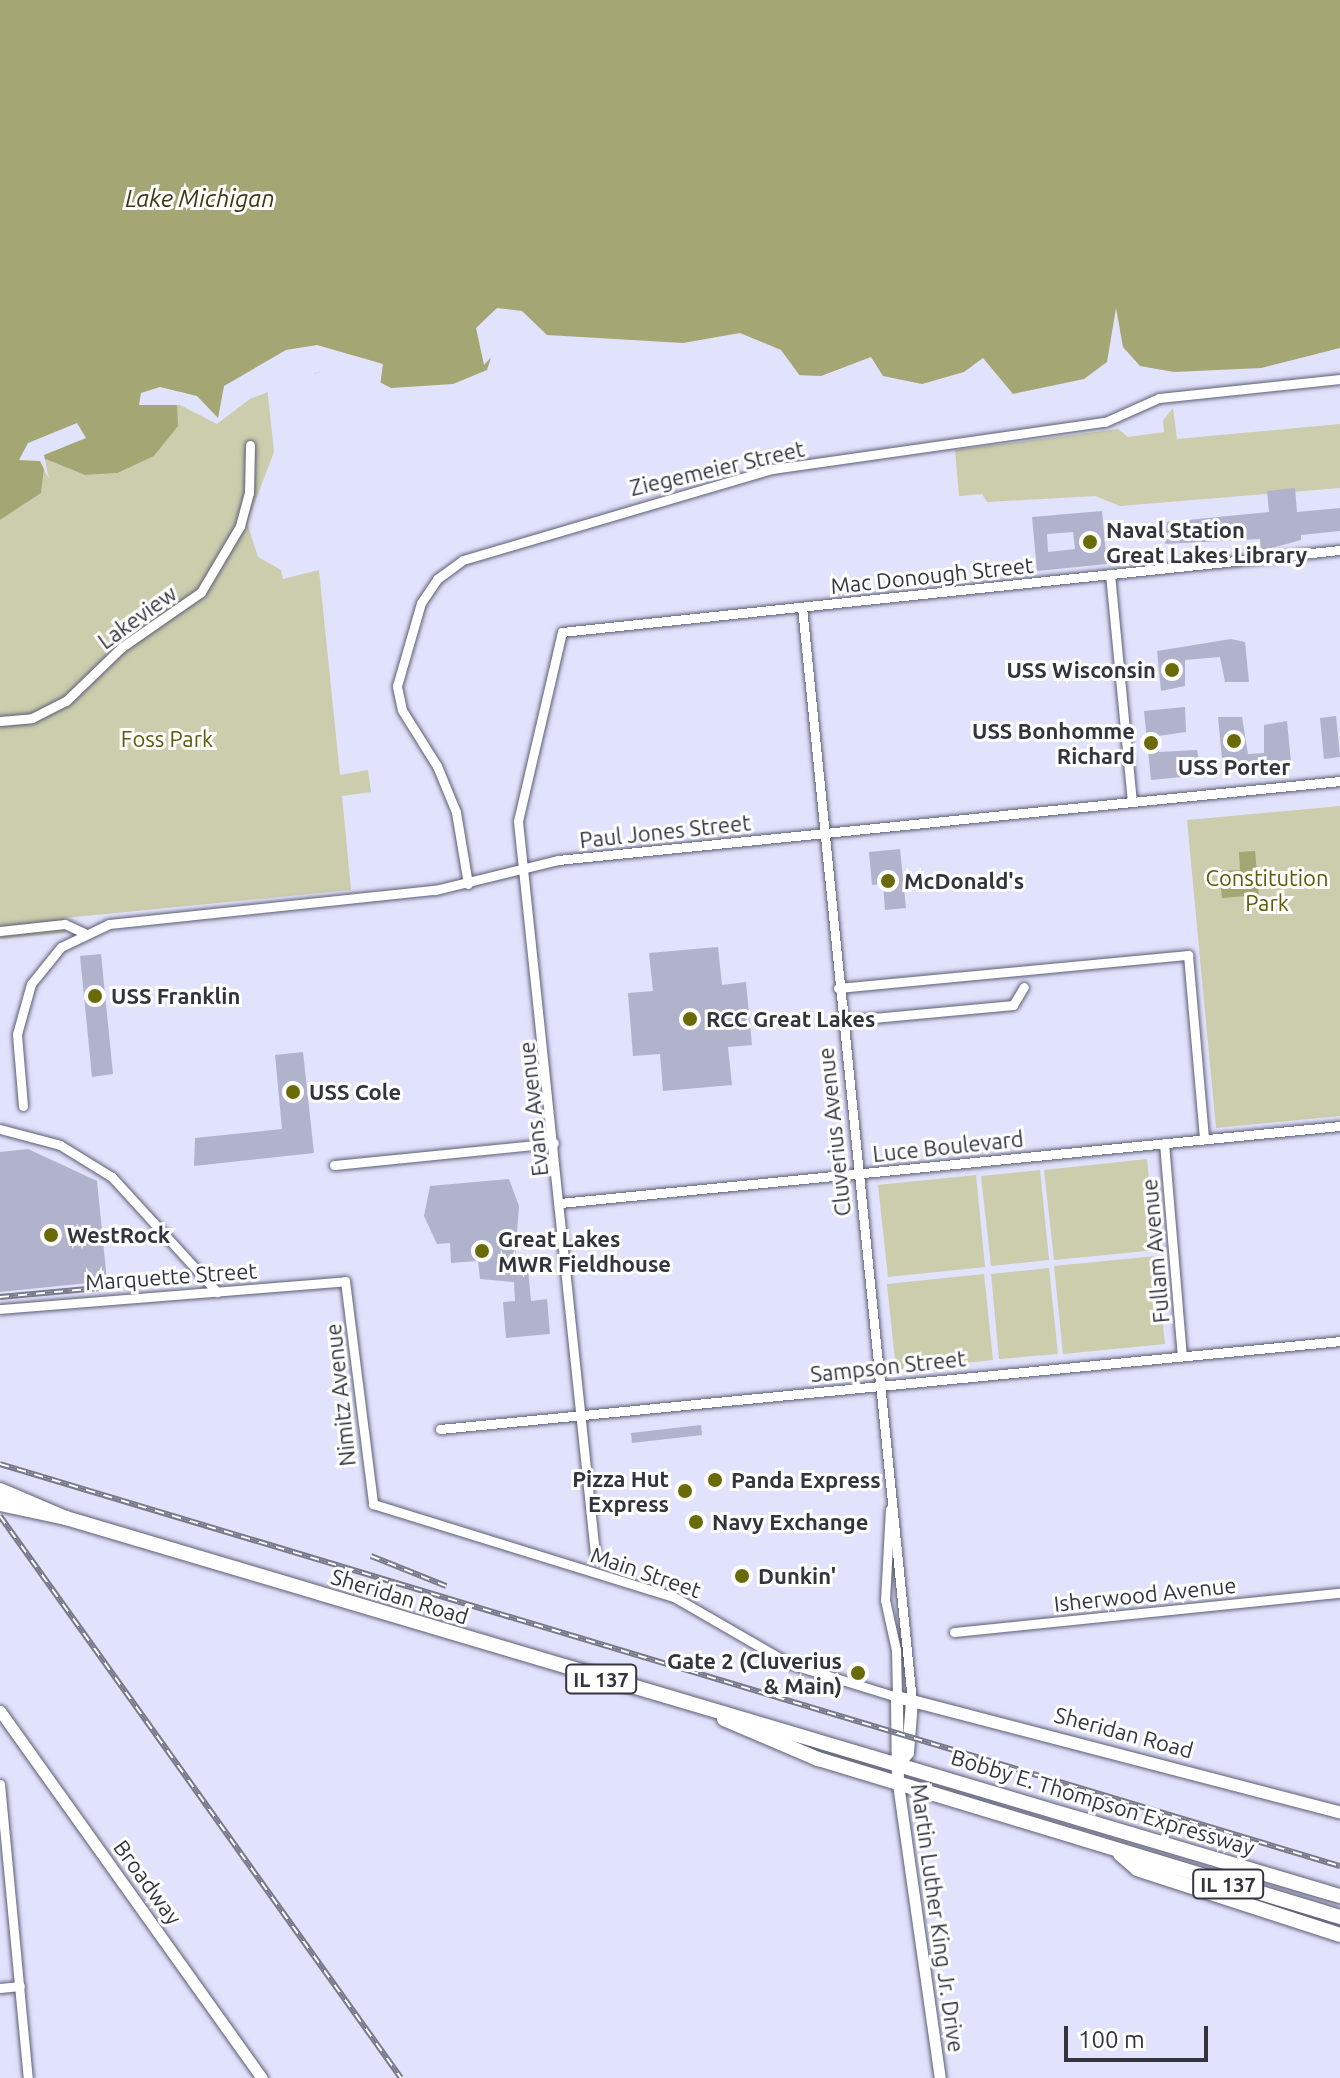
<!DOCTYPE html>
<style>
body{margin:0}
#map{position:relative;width:1340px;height:2078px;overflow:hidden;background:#e1e2fc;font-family:Ubuntu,sans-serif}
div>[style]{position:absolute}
.green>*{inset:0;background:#cbcdad}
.water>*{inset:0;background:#a4a674}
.pier>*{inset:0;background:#e1e2fc}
.building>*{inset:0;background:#b1b2cb}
.roads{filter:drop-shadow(0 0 2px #5c5d73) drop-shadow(0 0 2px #5c5d73)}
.minor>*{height:9px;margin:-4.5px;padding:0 4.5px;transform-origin:4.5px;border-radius:4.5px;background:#fff}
.tertiary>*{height:11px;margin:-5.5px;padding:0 5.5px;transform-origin:5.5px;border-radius:5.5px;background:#fff}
.secondary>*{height:12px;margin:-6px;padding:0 6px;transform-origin:6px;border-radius:6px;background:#fff}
.trunk>*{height:14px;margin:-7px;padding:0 7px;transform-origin:7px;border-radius:7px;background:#fff}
.rail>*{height:6px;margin-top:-3px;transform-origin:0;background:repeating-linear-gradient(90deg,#fff 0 9px,#787989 0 18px);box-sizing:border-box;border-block:2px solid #787989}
.dots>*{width:22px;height:22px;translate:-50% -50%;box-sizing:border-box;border:4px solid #fff;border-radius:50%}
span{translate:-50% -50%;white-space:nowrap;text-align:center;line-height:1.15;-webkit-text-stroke:6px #fff;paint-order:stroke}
.shield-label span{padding:2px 6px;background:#fff;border:2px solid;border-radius:6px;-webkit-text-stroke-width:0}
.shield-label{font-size:20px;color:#33343e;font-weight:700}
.street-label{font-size:22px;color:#33343e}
.poi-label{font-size:22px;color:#33343e;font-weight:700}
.left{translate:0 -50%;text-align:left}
.right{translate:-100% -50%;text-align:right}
.park-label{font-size:22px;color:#5a5b04}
.water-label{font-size:24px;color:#383911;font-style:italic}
.scale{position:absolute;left:1064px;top:2026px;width:144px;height:36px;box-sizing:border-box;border:4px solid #33343e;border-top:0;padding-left:10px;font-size:24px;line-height:28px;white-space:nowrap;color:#33343e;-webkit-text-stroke:6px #fff;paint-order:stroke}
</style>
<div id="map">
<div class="green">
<div style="clip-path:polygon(267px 386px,274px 452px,247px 523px,258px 557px,281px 570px,283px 579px,319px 570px,340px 775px,368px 770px,371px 792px,342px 796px,351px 890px,64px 918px,65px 933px,0 939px,0 520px,41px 493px,44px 459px,85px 475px,119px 473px,154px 456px,177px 426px,177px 401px)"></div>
<div style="clip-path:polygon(1173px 408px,1177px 439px,1340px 424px,1340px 488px,1120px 506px,1095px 496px,987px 502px,982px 494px,959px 496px,955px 450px,1118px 429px,1128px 437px,1164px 432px,1163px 420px)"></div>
<div style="clip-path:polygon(1340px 806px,1340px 1116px,1216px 1128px,1187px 820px)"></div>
<div style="clip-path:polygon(1147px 1159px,1156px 1250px,1054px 1260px,1044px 1170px)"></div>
<div style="clip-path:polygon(1040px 1170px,1049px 1260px,991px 1266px,981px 1176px)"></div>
<div style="clip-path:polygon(976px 1175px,985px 1267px,888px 1277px,878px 1185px)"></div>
<div style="clip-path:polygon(1156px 1256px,1165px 1344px,1063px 1354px,1054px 1266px)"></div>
<div style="clip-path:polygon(1049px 1268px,1058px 1354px,999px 1359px,991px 1274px)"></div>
<div style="clip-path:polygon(984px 1274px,993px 1360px,896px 1370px,887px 1284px)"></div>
</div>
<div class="water">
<div style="clip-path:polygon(0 0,1340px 0,1340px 348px,1261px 368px,1174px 372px,1140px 366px,1123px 347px,1116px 308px,1107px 362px,1084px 379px,1013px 394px,983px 358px,964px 372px,922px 384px,883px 376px,871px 357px,821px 376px,796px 375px,745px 341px,689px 348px,526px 338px,494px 348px,487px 370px,453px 384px,391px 388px,349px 366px,276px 382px,216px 420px,177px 402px,178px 426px,154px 456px,118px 473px,85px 475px,45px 459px,41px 493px,0 520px)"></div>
<div style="clip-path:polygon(1255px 851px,1259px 895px,1222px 898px,1219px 871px,1240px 870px,1239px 852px)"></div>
</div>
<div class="pier">
<div style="clip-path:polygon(497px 308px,522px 311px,547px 335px,683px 343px,740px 333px,781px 350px,803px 380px,744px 345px,688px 352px,526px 342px,497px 351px,484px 365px,476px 328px)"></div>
<div style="clip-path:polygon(317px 345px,383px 364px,380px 386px,349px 370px,316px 373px,250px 399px,217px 424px,180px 405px,139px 405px,141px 393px,160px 387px,197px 396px,218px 418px,224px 386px,286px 350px)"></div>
<div style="clip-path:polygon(77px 423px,86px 438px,44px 455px,49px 479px,40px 461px,19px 460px,28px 443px)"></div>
</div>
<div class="building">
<div style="clip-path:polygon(1295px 488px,1297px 512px,1340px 508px,1340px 531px,1301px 535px,1301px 540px,1261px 551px,1260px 539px,1165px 544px,1167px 522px,1269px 512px,1267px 491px)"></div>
<div style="clip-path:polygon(evenodd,1102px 511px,1107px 564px,1037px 571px,1032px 517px,1102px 511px,1073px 532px,1075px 549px,1048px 552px,1047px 534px,1073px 532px)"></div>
<div style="clip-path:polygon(1231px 639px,1245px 642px,1249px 682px,1225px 682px,1220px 657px,1185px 660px,1185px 686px,1161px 691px,1157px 651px)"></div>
<div style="clip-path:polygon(1185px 707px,1186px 732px,1158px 736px,1159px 752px,1197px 750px,1202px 775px,1151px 780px,1144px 711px)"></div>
<div style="clip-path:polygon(1336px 716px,1340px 757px,1324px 759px,1320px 718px)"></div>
<div style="clip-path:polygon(1218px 717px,1242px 717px,1248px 754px,1264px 753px,1264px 725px,1287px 721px,1291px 762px,1223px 769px)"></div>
<div style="clip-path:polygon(900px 849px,906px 908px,885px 910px,883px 884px,872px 885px,869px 852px)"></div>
<div style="clip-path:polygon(718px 947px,722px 985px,746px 982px,752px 1045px,728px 1047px,732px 1085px,663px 1091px,660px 1054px,633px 1056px,628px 993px,653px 991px,649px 953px)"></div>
<div style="clip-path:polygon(101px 954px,113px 1074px,92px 1077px,80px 956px)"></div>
<div style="clip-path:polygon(303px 1052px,314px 1153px,194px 1166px,195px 1138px,282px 1129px,275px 1055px)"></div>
<div style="clip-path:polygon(28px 1149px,97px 1181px,107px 1281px,0 1292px,0 1152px)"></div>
<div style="clip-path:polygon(509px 1179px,519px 1206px,515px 1259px,528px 1269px,531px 1301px,547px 1299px,550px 1334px,506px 1338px,503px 1302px,515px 1301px,514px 1282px,480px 1279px,478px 1261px,451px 1263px,450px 1243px,437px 1244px,424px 1216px,430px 1186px)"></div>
<div style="clip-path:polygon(701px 1425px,702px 1435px,632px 1443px,631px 1433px)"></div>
</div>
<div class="roads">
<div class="minor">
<div style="left:1110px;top:574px;width:229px;rotate:84.5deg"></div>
<div style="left:802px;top:607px;width:1100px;rotate:84.26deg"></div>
<div style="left:0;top:721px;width:32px;rotate:-5deg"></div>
<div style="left:32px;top:718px;width:38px;rotate:-27deg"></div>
<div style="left:66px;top:701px;width:78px;rotate:-44deg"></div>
<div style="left:122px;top:647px;width:96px;rotate:-34.8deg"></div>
<div style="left:201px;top:592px;width:77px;rotate:-59.4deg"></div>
<div style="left:240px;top:526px;width:34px;rotate:-75deg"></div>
<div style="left:249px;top:493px;width:48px;rotate:-88.8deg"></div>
<div style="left:468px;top:884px;width:73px;rotate:-99.5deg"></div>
<div style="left:456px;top:812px;width:50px;rotate:-112.4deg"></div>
<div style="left:437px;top:766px;width:66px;rotate:-122deg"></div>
<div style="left:402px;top:710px;width:25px;rotate:-102deg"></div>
<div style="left:397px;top:686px;width:86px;rotate:-73.9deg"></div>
<div style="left:421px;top:603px;width:29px;rotate:-56deg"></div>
<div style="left:437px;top:579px;width:32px;rotate:-36deg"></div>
<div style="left:463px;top:560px;width:323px;rotate:-16.4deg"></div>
<div style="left:773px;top:469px;width:335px;rotate:-8.1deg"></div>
<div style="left:1105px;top:422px;width:59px;rotate:-24deg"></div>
<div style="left:1159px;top:398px;width:182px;rotate:-6deg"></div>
<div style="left:0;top:931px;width:65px;rotate:-6.1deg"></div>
<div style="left:65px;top:924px;width:21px;rotate:25deg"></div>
<div style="left:838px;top:988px;width:352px;rotate:-5.4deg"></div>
<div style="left:1188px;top:955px;width:185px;rotate:85deg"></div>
<div style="left:841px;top:1021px;width:173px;rotate:-5.3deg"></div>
<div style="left:1013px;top:1005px;width:21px;rotate:-59deg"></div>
<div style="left:23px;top:1106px;width:72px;rotate:-94.8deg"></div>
<div style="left:17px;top:1034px;width:52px;rotate:-74.4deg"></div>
<div style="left:31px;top:984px;width:48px;rotate:-51deg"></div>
<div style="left:61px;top:947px;width:53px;rotate:-25.6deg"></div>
<div style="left:109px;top:924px;width:328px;rotate:-6deg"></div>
<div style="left:435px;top:890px;width:127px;rotate:-13.7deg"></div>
<div style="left:558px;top:860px;width:786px;rotate:-5.77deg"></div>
<div style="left:0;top:1129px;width:62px;rotate:14.9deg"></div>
<div style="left:60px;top:1145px;width:61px;rotate:31.6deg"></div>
<div style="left:112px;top:1177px;width:156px;rotate:47.6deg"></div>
<div style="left:1164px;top:1143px;width:214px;rotate:85.2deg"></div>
<div style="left:334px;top:1165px;width:221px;rotate:-5.7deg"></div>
<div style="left:560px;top:1203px;width:784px;rotate:-5.64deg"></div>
<div style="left:0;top:1309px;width:346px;rotate:-4.6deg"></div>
<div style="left:345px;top:1281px;width:225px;rotate:82.8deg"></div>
<div style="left:373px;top:1504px;width:315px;rotate:17.2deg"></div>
<div style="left:674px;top:1597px;width:134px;rotate:30deg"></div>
<div style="left:790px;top:1664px;width:112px;rotate:17.1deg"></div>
<div style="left:897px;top:1697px;width:47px;rotate:-91.2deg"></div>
<div style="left:896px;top:1650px;width:51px;rotate:-102.4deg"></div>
<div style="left:885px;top:1600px;width:91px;rotate:-86.9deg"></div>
<div style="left:440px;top:1429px;width:904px;rotate:-5.58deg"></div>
<div style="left:595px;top:1554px;width:737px;rotate:-96deg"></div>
<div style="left:518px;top:821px;width:194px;rotate:-76.9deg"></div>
<div style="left:562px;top:632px;width:782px;rotate:-6.02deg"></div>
<div style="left:954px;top:1632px;width:388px;rotate:-5.8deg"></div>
<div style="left:0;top:1784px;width:295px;rotate:84.6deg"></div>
<div style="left:0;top:1988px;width:20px;rotate:-6deg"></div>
</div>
<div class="tertiary">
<div style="left:0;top:1711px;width:451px;rotate:54.5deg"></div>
<div style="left:898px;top:1784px;width:297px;rotate:81.9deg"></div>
</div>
<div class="secondary">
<div style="left:899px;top:1764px;width:14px;rotate:-51deg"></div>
<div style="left:908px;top:1753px;width:52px;rotate:-85.6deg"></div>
<div style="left:898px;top:1784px;width:87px;rotate:-90.7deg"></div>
<div style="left:897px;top:1697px;width:458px;rotate:14.6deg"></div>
</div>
<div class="trunk">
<div style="left:0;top:1490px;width:72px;rotate:23deg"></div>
<div style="left:0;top:1504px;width:67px;rotate:12deg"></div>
<div style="left:66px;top:1518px;width:1329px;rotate:16.53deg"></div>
<div style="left:724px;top:1719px;width:102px;rotate:23.1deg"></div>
<div style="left:818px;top:1759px;width:545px;rotate:16.84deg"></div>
<div style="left:1120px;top:1854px;width:23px;rotate:41deg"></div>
<div style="left:1137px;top:1869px;width:213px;rotate:18deg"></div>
</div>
</div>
<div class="rail">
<div style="left:0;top:1297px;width:110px;rotate:-5.2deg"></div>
<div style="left:0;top:1464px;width:1399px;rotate:16.7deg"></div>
<div style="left:0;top:1516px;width:690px;rotate:54.49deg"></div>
<div style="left:371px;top:1556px;width:81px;rotate:21.8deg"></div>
</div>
<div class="dots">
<div style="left:1090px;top:542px;background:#696a08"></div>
<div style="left:1172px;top:670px;background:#696a08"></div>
<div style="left:1234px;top:741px;background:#696a08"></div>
<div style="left:1151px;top:743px;background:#696a08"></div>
<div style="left:888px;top:881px;background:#696a08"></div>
<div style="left:95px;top:996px;background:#696a08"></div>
<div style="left:690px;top:1019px;background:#696a08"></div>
<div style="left:293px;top:1092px;background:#696a08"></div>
<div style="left:51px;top:1235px;background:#696a08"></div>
<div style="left:482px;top:1251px;background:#696a08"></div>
<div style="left:715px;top:1480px;background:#696a08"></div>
<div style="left:685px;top:1491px;background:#696a08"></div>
<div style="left:696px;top:1522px;background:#696a08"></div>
<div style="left:742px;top:1576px;background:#696a08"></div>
<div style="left:858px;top:1673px;background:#696a08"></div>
</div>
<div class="shield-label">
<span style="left:601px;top:1679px">IL 137</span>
<span style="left:1228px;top:1884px">IL 137</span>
</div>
<div class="street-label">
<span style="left:717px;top:468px;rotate:-13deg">Ziegemeier Street</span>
<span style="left:932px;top:575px;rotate:-6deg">Mac Donough Street</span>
<span style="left:137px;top:617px;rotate:-36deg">Lakeview</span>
<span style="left:665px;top:831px;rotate:-6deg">Paul Jones Street</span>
<span style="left:533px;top:1109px;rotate:-96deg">Evans Avenue</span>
<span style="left:834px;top:1132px;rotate:-96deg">Cluverius Avenue</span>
<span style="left:948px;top:1146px;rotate:-6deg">Luce Boulevard</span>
<span style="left:1155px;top:1251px;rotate:-95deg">Fullam Avenue</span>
<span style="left:171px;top:1276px;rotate:-4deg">Marquette Street</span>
<span style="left:888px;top:1366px;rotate:-6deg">Sampson Street</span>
<span style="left:340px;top:1395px;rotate:-96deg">Nimitz Avenue</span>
<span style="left:646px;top:1572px;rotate:19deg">Main Street</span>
<span style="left:1145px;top:1594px;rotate:-6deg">Isherwood Avenue</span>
<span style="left:400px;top:1596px;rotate:17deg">Sheridan Road</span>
<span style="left:1124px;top:1732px;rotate:15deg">Sheridan Road</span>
<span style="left:1103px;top:1802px;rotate:17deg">Bobby E. Thompson Expressway</span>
<span style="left:148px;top:1882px;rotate:54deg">Broadway</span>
<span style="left:938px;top:1918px;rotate:82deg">Martin Luther King Jr. Drive</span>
</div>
<div class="poi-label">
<span class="left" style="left:1106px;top:542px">Naval Station<br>Great Lakes Library</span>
<span class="right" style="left:1156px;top:670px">USS Wisconsin</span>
<span class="right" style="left:1135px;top:743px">USS Bonhomme<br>Richard</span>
<span style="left:1234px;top:767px">USS Porter</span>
<span class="left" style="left:904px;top:881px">McDonald's</span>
<span class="left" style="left:111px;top:996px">USS Franklin</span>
<span class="left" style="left:706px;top:1019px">RCC Great Lakes</span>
<span class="left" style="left:309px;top:1092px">USS Cole</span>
<span class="left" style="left:67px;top:1235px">WestRock</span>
<span class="left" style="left:498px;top:1251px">Great Lakes<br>MWR Fieldhouse</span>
<span class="right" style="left:669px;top:1491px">Pizza Hut<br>Express</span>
<span class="left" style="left:731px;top:1480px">Panda Express</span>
<span class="left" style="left:712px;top:1522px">Navy Exchange</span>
<span class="left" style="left:758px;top:1576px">Dunkin'</span>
<span class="right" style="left:842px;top:1673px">Gate 2 (Cluverius<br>&amp; Main)</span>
</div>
<div class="park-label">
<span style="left:167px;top:739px">Foss Park</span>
<span style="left:1267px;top:890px">Constitution<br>Park</span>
</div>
<div class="water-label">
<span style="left:200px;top:199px">Lake Michigan</span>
</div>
<div class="scale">100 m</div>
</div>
